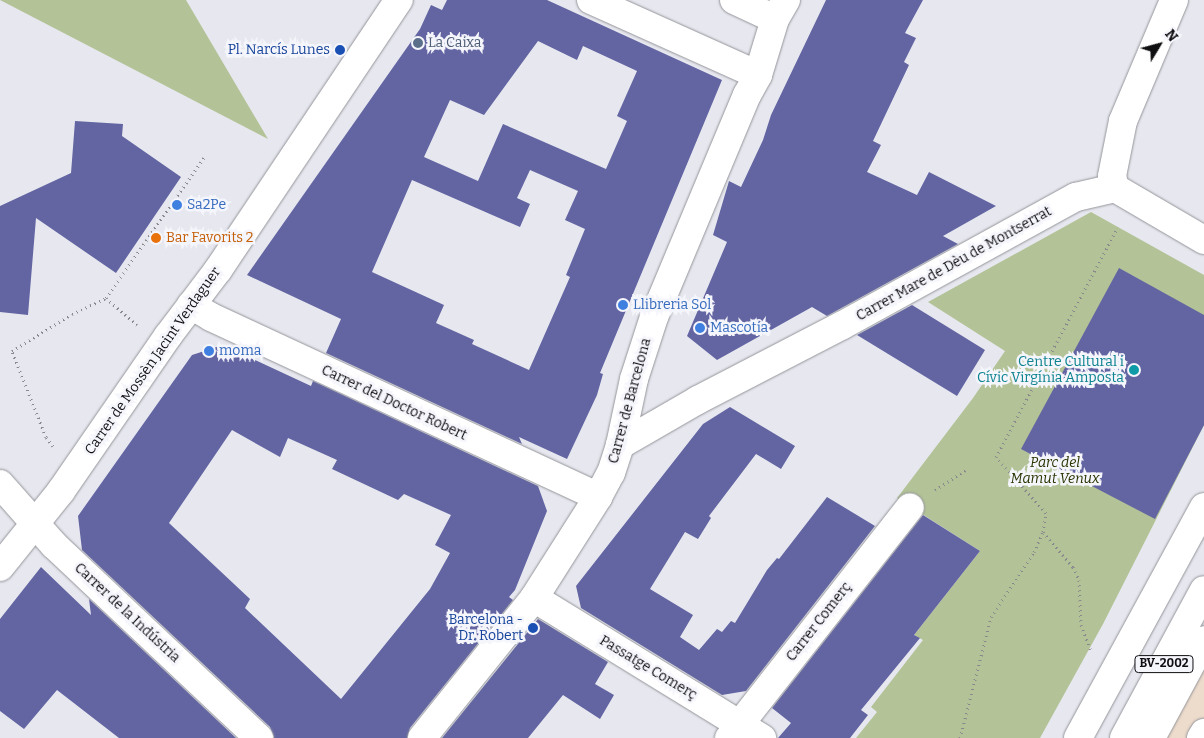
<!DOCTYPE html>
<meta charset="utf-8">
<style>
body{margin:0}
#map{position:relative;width:1204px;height:738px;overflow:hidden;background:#e7e8ef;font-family:Bitter,serif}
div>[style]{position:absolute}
.commercial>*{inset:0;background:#eddbcb}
.green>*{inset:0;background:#b3c397}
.building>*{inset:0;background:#6365a2}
.path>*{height:3px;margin-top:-1.5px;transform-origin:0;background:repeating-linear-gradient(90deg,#88888d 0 1px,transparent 0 5px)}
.roads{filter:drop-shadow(0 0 1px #93949a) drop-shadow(0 0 1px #93949a)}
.minor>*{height:28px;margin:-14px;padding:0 14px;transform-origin:14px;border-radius:14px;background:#fff}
.major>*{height:28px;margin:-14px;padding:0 14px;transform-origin:14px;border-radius:14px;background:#fff}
.dots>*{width:14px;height:14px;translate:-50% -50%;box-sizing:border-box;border:2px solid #f5f5fc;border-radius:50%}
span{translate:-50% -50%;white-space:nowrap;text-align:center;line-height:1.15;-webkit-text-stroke:5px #f5f5fc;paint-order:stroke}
.shield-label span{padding:1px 4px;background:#f5f5fc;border:1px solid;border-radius:4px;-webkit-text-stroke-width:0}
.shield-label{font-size:12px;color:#0f0f12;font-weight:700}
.service-label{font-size:14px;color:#4e5e75}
.left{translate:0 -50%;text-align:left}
.transit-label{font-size:14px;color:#164399}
.right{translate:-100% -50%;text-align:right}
.shop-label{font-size:14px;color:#366cbe}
.food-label{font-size:14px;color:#c56008}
.street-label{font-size:14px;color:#0f0f12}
.culture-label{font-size:14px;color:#0d838f}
.park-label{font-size:14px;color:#273501;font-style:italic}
.north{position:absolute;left:1134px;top:20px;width:50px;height:50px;-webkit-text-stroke:4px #f5f5fc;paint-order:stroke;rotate:53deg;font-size:14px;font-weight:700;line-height:20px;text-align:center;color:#0f0f12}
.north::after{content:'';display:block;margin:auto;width:18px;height:22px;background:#0f0f12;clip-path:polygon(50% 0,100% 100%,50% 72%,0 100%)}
</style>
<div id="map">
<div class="commercial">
<div style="clip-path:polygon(1204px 664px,1204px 738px,1163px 738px)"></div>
</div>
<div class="green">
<div style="clip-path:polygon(0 0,186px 0,268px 139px)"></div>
<div style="clip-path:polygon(1091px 212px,1204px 275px,1204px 425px,1103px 624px,1040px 738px,856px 738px,877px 712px,871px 707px,923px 640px,914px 635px,980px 551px,897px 498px,973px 398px,1005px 351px,928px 302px)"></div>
</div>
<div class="building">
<div style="clip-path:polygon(evenodd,447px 0,547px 0,722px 80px,600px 373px,603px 374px,597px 395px,567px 459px,519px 437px,522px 444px,326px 353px,341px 319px,247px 275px,420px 29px,431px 5px,442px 10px,447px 0,538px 41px,577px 60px,583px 46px,637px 71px,617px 116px,627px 121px,606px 169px,503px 124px,478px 181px,424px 157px,450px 100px,484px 115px,538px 41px,447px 0,530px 170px,578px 191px,565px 220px,585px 229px,566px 275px,570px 277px,529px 370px,472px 344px,474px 340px,436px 323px,444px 305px,372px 272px,412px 180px,520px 227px,530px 204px,517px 198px,530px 170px)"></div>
<div style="clip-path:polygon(826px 0,923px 0,905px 33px,916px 38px,904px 62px,909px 65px,873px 141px,881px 145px,867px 172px,917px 195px,929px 172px,996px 206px,943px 236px,958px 244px,827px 316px,812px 307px,717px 360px,687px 336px,727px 242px,713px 235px,729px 181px,741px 187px,763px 140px,771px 115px)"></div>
<div style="clip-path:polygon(75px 121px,123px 124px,122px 136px,181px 177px,116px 273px,36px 218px,28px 315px,0 312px,0 206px,71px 173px)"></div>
<div style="clip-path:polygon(1119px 268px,1204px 315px,1204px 425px,1155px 519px,1021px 449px)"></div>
<div style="clip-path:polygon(912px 305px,985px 350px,957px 396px,857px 335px)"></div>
<div style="clip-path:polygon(evenodd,223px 345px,311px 386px,313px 381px,538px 486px,547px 511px,515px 590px,509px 597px,513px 600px,410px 728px,407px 738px,274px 738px,270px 727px,82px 550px,78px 516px,192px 355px,223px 345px,232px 430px,280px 457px,288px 438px,337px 460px,332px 469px,398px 500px,404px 494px,451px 515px,435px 545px,450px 553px,430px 589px,341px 699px,245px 608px,250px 599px,169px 523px,232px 430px)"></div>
<div style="clip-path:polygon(730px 407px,795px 446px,781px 469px,756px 454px,709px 516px,711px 518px,698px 539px,685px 532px,650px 589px,693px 615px,680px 637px,699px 650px,717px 629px,722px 632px,731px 621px,735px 623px,767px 570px,777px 558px,779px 559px,827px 497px,875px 526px,746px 691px,722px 695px,581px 608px,576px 586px,703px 424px)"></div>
<div style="clip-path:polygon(923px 515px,980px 551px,914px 635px,920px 638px,861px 710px,868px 715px,850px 738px,778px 738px,791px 723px,772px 708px)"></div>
<div style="clip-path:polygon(41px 567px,91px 615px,89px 599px,236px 738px,119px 738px,57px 690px,24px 729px,0 711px,0 619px)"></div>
<div style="clip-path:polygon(538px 619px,608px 662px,595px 684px,614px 695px,600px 719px,563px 695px,528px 738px,442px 738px)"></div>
</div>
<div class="path">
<div style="left:106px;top:298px;width:173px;rotate:-55.1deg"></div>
<div style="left:53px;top:446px;width:11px;rotate:-128deg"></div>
<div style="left:46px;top:437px;width:92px;rotate:-111.6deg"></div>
<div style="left:12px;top:351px;width:70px;rotate:-31.7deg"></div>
<div style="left:72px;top:314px;width:38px;rotate:-25deg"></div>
<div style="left:106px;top:298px;width:41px;rotate:41.1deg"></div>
<div style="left:935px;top:490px;width:37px;rotate:-33deg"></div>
<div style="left:1043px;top:532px;width:46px;rotate:49.4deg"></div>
<div style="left:1073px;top:567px;width:14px;rotate:65deg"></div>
<div style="left:1079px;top:580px;width:45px;rotate:87.5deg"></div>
<div style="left:1081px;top:625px;width:26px;rotate:69deg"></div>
<div style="left:960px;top:738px;width:125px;rotate:-75.6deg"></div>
<div style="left:991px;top:617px;width:78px;rotate:-56.5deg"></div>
<div style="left:1034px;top:552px;width:22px;rotate:-66deg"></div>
<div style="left:1043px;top:532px;width:19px;rotate:-81deg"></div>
<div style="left:1046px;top:513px;width:75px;rotate:-131.8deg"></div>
<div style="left:996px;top:457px;width:260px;rotate:-62.1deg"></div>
</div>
<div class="roads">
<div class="minor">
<div style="left:591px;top:0;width:183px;rotate:24.2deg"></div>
<div style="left:734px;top:0;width:45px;rotate:24.9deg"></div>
<div style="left:1115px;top:188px;width:12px;rotate:-104deg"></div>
<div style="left:1112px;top:176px;width:56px;rotate:-78.7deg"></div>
<div style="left:1123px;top:121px;width:131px;rotate:-67.1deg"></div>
<div style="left:1115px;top:188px;width:103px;rotate:30.3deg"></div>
<div style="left:191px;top:305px;width:23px;rotate:31deg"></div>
<div style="left:211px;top:317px;width:427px;rotate:24.9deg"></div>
<div style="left:620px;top:445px;width:90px;rotate:-30deg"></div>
<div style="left:698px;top:400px;width:161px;rotate:-27.4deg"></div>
<div style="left:841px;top:326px;width:268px;rotate:-28.8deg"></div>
<div style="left:1076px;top:197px;width:40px;rotate:-13deg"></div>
<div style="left:0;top:484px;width:81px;rotate:48.5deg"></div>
<div style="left:54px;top:545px;width:282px;rotate:43.3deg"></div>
<div style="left:0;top:567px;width:97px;rotate:-51.2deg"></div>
<div style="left:61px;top:491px;width:188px;rotate:-55.4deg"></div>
<div style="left:168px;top:336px;width:83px;rotate:-52.9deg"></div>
<div style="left:218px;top:270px;width:325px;rotate:-56.2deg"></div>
<div style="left:534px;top:598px;width:268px;rotate:31.6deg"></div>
<div style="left:422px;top:738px;width:179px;rotate:-51.3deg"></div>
<div style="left:534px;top:598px;width:120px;rotate:-57.6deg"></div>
<div style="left:598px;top:497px;width:27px;rotate:-62deg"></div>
<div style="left:611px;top:473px;width:29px;rotate:-72deg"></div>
<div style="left:620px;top:445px;width:67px;rotate:-78deg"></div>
<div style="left:634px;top:379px;width:65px;rotate:-72.1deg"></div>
<div style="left:654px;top:317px;width:241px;rotate:-67.3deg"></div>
<div style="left:747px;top:95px;width:23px;rotate:-61deg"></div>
<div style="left:758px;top:75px;width:59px;rotate:-73.1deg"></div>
<div style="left:775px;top:19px;width:22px;rotate:-60deg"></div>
<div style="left:729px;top:738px;width:293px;rotate:-51.9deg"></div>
<div style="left:1078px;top:738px;width:263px;rotate:-61.4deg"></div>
<div style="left:1201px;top:738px;width:6px;rotate:-59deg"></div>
</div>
<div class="major">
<div style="left:1124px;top:738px;width:168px;rotate:-61.6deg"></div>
<div style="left:1151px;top:738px;width:111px;rotate:-61.6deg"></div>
</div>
</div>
<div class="dots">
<div style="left:418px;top:43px;background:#5c6f8a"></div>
<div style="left:340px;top:50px;background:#1a4fb4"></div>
<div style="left:177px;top:205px;background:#3f7fe0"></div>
<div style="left:156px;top:238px;background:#e8710a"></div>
<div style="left:623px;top:305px;background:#3f7fe0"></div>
<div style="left:700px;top:328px;background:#3f7fe0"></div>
<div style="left:209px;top:351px;background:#3f7fe0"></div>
<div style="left:1134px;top:370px;background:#0f9aa8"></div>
<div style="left:533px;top:628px;background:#1a4fb4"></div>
</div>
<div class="shield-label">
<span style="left:1164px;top:664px">BV-2002</span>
</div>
<div class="service-label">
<span class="left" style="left:428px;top:43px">La Caixa</span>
</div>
<div class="transit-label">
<span class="right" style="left:330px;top:50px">Pl. Narcís Lunes</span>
<span class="right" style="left:523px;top:628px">Barcelona -<br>Dr. Robert</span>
</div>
<div class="shop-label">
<span class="left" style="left:187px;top:205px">Sa2Pe</span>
<span class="left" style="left:633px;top:305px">Llibreria Sol</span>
<span class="left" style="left:710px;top:328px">Mascotia</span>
<span class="left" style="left:219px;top:351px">moma</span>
</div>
<div class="food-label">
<span class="left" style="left:166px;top:238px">Bar Favorits 2</span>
</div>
<div class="street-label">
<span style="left:954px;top:264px;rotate:-29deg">Carrer Mare de Dèu de Montserrat</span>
<span style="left:153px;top:361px;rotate:-55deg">Carrer de Mossèn Jacint Verdaguer</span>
<span style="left:630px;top:401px;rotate:-75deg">Carrer de Barcelona</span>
<span style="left:394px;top:403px;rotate:25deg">Carrer del Doctor Robert</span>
<span style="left:127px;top:613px;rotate:43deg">Carrer de la Indústria</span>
<span style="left:819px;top:622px;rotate:-52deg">Carrer Comerç</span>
<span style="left:648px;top:668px;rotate:31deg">Passatge Comerç</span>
</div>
<div class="culture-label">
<span class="right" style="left:1124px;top:370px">Centre Cultural i<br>Cívic Virgínia Amposta</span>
</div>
<div class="park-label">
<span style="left:1055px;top:471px">Parc del<br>Mamut Venux</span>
</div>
<div class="north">N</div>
</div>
